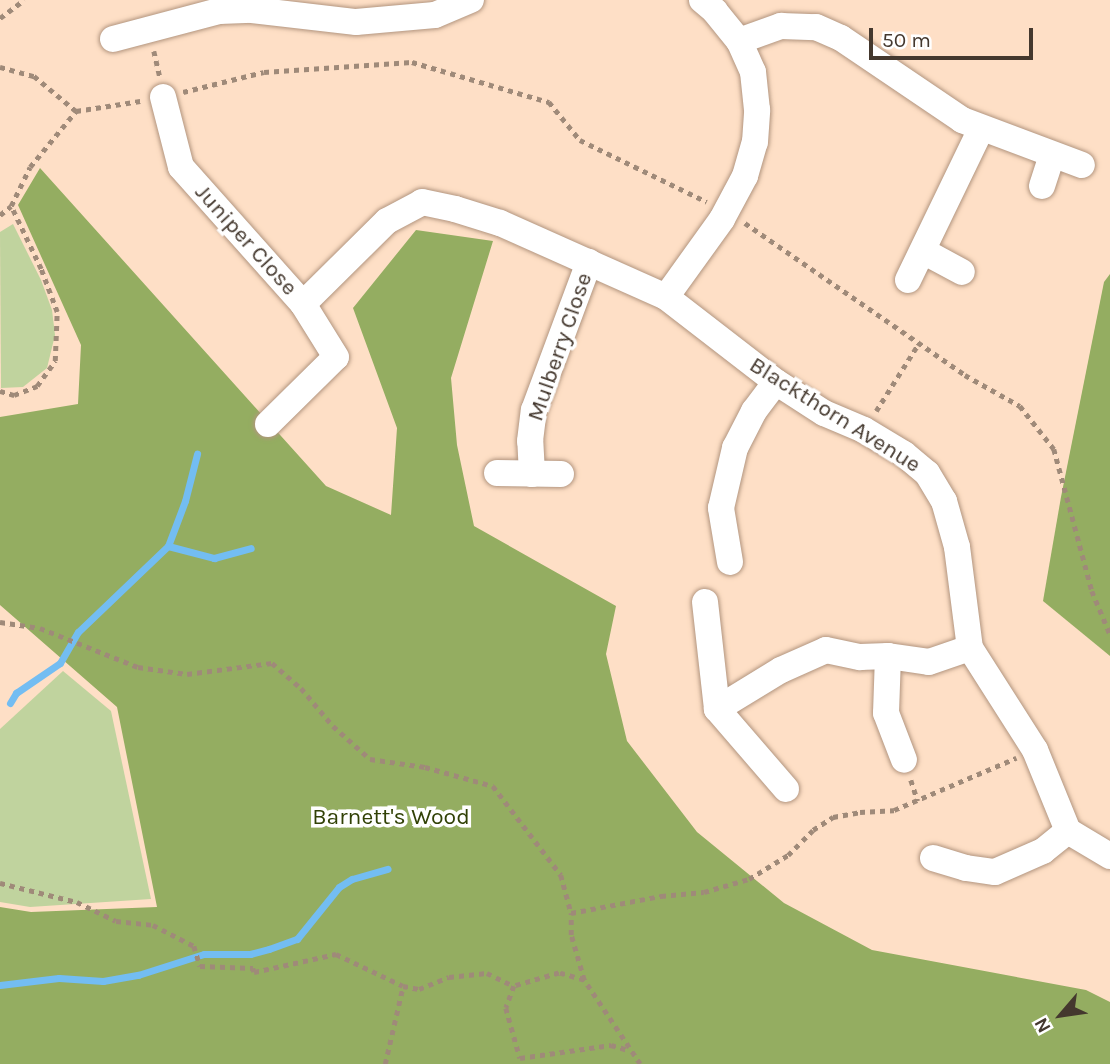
<!DOCTYPE html>
<style>
body{margin:0}
#map{position:relative;width:1110px;height:1064px;overflow:hidden;background:#fedfc6;font-family:Karla,sans-serif}
div>[style]{position:absolute}
.green>*{inset:0;background:#c0d39e}
.forest>*{inset:0;background:#94ad61}
.stream>*{height:7px;margin:-3.5px;padding:0 3.5px;transform-origin:3.5px;border-radius:3.5px;background:#73bdf2}
.path>*{height:4.5px;margin-top:-2.25px;transform-origin:0;background:repeating-linear-gradient(90deg,#9f8a79 0 5px,transparent 0 10px)}
.roads{filter:drop-shadow(0 0 2px #b2957f) drop-shadow(0 0 2px #b2957f)}
.minor>*{height:26px;margin:-13px;padding:0 13px;transform-origin:13px;border-radius:13px;background:#fff}
span{translate:-50% -50%;white-space:nowrap;text-align:center;line-height:1.15;-webkit-text-stroke:7px #fff;paint-order:stroke}
.street-label{font-size:23px;color:#44382e}
.park-label{font-size:23px;color:#314106}
.north{position:absolute;left:1026px;top:980px;width:70px;height:70px;-webkit-text-stroke:5px #fff;paint-order:stroke;rotate:241deg;font-size:19px;font-weight:700;line-height:28px;text-align:center;color:#44382e}
.north::after{content:'';display:block;margin:auto;width:24px;height:32px;background:#44382e;clip-path:polygon(50% 0,100% 100%,50% 72%,0 100%)}
.scale{position:absolute;left:869px;top:28px;width:164px;height:32px;box-sizing:border-box;border:4px solid #44382e;border-top:0;padding-left:9px;font-size:21px;line-height:24px;white-space:nowrap;color:#44382e;-webkit-text-stroke:5px #fff;paint-order:stroke}
</style>
<div id="map">
<div class="green">
<div style="clip-path:polygon(13px 224px,41px 280px,52px 310px,55px 335px,47px 368px,23px 387px,1px 388px,0 232px)"></div>
<div style="clip-path:polygon(63px 671px,111px 711px,151px 899px,30px 907px,0 902px,0 729px)"></div>
</div>
<div class="forest">
<div style="clip-path:polygon(40px 168px,326px 486px,391px 515px,397px 428px,353px 308px,416px 230px,493px 241px,451px 378px,457px 445px,474px 526px,616px 606px,606px 654px,627px 741px,697px 832px,784px 903px,872px 950px,1086px 990px,1110px 1002px,1110px 1064px,0 1064px,0 907px,31px 912px,157px 907px,117px 707px,0 605px,0 417px,78px 404px,81px 345px,18px 205px)"></div>
<div style="clip-path:polygon(1110px 274px,1110px 656px,1043px 601px,1061px 497px,1104px 282px)"></div>
</div>
<div class="stream">
<div style="left:168px;top:546px;width:48px;rotate:-69.3deg"></div>
<div style="left:185px;top:501px;width:49px;rotate:-75.7deg"></div>
<div style="left:10px;top:703px;width:12px;rotate:-59deg"></div>
<div style="left:16px;top:693px;width:53px;rotate:-34.3deg"></div>
<div style="left:60px;top:663px;width:36px;rotate:-60deg"></div>
<div style="left:78px;top:632px;width:124px;rotate:-43.7deg"></div>
<div style="left:168px;top:546px;width:48px;rotate:14.6deg"></div>
<div style="left:214px;top:558px;width:38px;rotate:-15deg"></div>
<div style="left:0;top:985px;width:59px;rotate:-6.8deg"></div>
<div style="left:59px;top:978px;width:44px;rotate:3.9deg"></div>
<div style="left:103px;top:981px;width:36px;rotate:-10deg"></div>
<div style="left:138px;top:975px;width:69px;rotate:-17.7deg"></div>
<div style="left:204px;top:954px;width:46px"></div>
<div style="left:250px;top:954px;width:20px;rotate:-15deg"></div>
<div style="left:269px;top:949px;width:30px;rotate:-20deg"></div>
<div style="left:297px;top:939px;width:67px;rotate:-51.1deg"></div>
<div style="left:339px;top:887px;width:15px;rotate:-32deg"></div>
<div style="left:352px;top:879px;width:37px;rotate:-16deg"></div>
</div>
<div class="path">
<div style="left:0;top:18px;width:30px;rotate:-37deg"></div>
<div style="left:154px;top:51px;width:27px;rotate:77deg"></div>
<div style="left:0;top:67px;width:35px;rotate:15deg"></div>
<div style="left:34px;top:76px;width:55px;rotate:39.8deg"></div>
<div style="left:183px;top:92px;width:83px;rotate:-13.9deg"></div>
<div style="left:264px;top:72px;width:148px;rotate:-3.9deg"></div>
<div style="left:412px;top:62px;width:143px;rotate:16.3deg"></div>
<div style="left:549px;top:102px;width:49px;rotate:50.8deg"></div>
<div style="left:580px;top:140px;width:141px;rotate:26deg"></div>
<div style="left:0;top:215px;width:14px;rotate:-39deg"></div>
<div style="left:11px;top:206px;width:43px;rotate:-64deg"></div>
<div style="left:30px;top:167px;width:72px;rotate:-50.6deg"></div>
<div style="left:76px;top:111px;width:65px;rotate:-8.9deg"></div>
<div style="left:745px;top:223px;width:267px;rotate:34.6deg"></div>
<div style="left:965px;top:375px;width:63px;rotate:29.4deg"></div>
<div style="left:1020px;top:406px;width:55px;rotate:51.7deg"></div>
<div style="left:1054px;top:449px;width:147px;rotate:75deg"></div>
<div style="left:1092px;top:591px;width:47px;rotate:67.3deg"></div>
<div style="left:0;top:391px;width:15px;rotate:16deg"></div>
<div style="left:14px;top:395px;width:25px;rotate:-21deg"></div>
<div style="left:37px;top:386px;width:31px;rotate:-54deg"></div>
<div style="left:55px;top:361px;width:49px;rotate:-87.7deg"></div>
<div style="left:57px;top:312px;width:46px;rotate:-110.4deg"></div>
<div style="left:41px;top:269px;width:70px;rotate:-115.5deg"></div>
<div style="left:876px;top:411px;width:80px;rotate:-57.7deg"></div>
<div style="left:0;top:622px;width:40px;rotate:8.5deg"></div>
<div style="left:40px;top:628px;width:105px;rotate:21.7deg"></div>
<div style="left:138px;top:667px;width:49px;rotate:8.1deg"></div>
<div style="left:187px;top:674px;width:86px;rotate:-7.4deg"></div>
<div style="left:272px;top:663px;width:38px;rotate:41deg"></div>
<div style="left:301px;top:688px;width:50px;rotate:49.9deg"></div>
<div style="left:333px;top:726px;width:50px;rotate:41.7deg"></div>
<div style="left:370px;top:759px;width:56px;rotate:8.3deg"></div>
<div style="left:425px;top:767px;width:71px;rotate:15.6deg"></div>
<div style="left:493px;top:786px;width:112px;rotate:52.6deg"></div>
<div style="left:561px;top:875px;width:39px;rotate:75deg"></div>
<div style="left:911px;top:780px;width:22px;rotate:72deg"></div>
<div style="left:0;top:883px;width:79px;rotate:13.9deg"></div>
<div style="left:77px;top:902px;width:43px;rotate:26deg"></div>
<div style="left:116px;top:921px;width:37px;rotate:6deg"></div>
<div style="left:153px;top:925px;width:46px;rotate:27.1deg"></div>
<div style="left:194px;top:946px;width:21px;rotate:73deg"></div>
<div style="left:200px;top:966px;width:53px;rotate:2.2deg"></div>
<div style="left:253px;top:968px;width:4px;rotate:76deg"></div>
<div style="left:254px;top:972px;width:84px;rotate:-12.4deg"></div>
<div style="left:336px;top:954px;width:74px;rotate:25.5deg"></div>
<div style="left:403px;top:986px;width:16px;rotate:11deg"></div>
<div style="left:419px;top:989px;width:32px;rotate:-22deg"></div>
<div style="left:449px;top:977px;width:38px;rotate:-6deg"></div>
<div style="left:487px;top:973px;width:30px;rotate:26deg"></div>
<div style="left:584px;top:980px;width:26px;rotate:-164deg"></div>
<div style="left:559px;top:973px;width:47px;rotate:163.9deg"></div>
<div style="left:514px;top:986px;width:23px;rotate:110deg"></div>
<div style="left:506px;top:1008px;width:52px;rotate:74.4deg"></div>
<div style="left:520px;top:1058px;width:92px;rotate:-8.1deg"></div>
<div style="left:611px;top:1045px;width:19px;rotate:16deg"></div>
<div style="left:385px;top:1064px;width:80px;rotate:-77deg"></div>
<div style="left:640px;top:1064px;width:101px;rotate:-123.7deg"></div>
<div style="left:584px;top:980px;width:47px;rotate:-106.1deg"></div>
<div style="left:571px;top:935px;width:22px;rotate:-90deg"></div>
<div style="left:571px;top:913px;width:92px;rotate:-10.7deg"></div>
<div style="left:661px;top:896px;width:43px;rotate:-5.3deg"></div>
<div style="left:704px;top:892px;width:47px;rotate:-16.1deg"></div>
<div style="left:749px;top:879px;width:46px;rotate:-31.6deg"></div>
<div style="left:788px;top:855px;width:35px;rotate:-45deg"></div>
<div style="left:813px;top:830px;width:24px;rotate:-33deg"></div>
<div style="left:833px;top:817px;width:27px;rotate:-10deg"></div>
<div style="left:860px;top:812px;width:34px;rotate:-3deg"></div>
<div style="left:894px;top:810px;width:133px;rotate:-23.1deg"></div>
</div>
<div class="roads">
<div class="minor">
<div style="left:113px;top:39px;width:110px;rotate:-14.8deg"></div>
<div style="left:219px;top:11px;width:33px;rotate:-2deg"></div>
<div style="left:252px;top:10px;width:105px;rotate:6.6deg"></div>
<div style="left:356px;top:22px;width:79px;rotate:-5.1deg"></div>
<div style="left:435px;top:15px;width:39px;rotate:-23deg"></div>
<div style="left:739px;top:41px;width:45px;rotate:-19.7deg"></div>
<div style="left:781px;top:26px;width:35px;rotate:2deg"></div>
<div style="left:816px;top:27px;width:27px;rotate:24deg"></div>
<div style="left:841px;top:38px;width:146px;rotate:34.1deg"></div>
<div style="left:962px;top:120px;width:128px;rotate:20.6deg"></div>
<div style="left:163px;top:97px;width:72px;rotate:75.6deg"></div>
<div style="left:181px;top:167px;width:183px;rotate:48.3deg"></div>
<div style="left:303px;top:304px;width:118px;rotate:-44.7deg"></div>
<div style="left:387px;top:221px;width:40px;rotate:-28deg"></div>
<div style="left:422px;top:202px;width:34px;rotate:12deg"></div>
<div style="left:455px;top:209px;width:47px;rotate:17.3deg"></div>
<div style="left:500px;top:223px;width:182px;rotate:24deg"></div>
<div style="left:666px;top:297px;width:139px;rotate:37.7deg"></div>
<div style="left:776px;top:382px;width:57px;rotate:32.9deg"></div>
<div style="left:824px;top:413px;width:43px;rotate:23deg"></div>
<div style="left:864px;top:430px;width:47px;rotate:31deg"></div>
<div style="left:904px;top:454px;width:30px;rotate:40deg"></div>
<div style="left:927px;top:473px;width:33px;rotate:59deg"></div>
<div style="left:944px;top:501px;width:48px;rotate:74.2deg"></div>
<div style="left:957px;top:547px;width:102px;rotate:82.7deg"></div>
<div style="left:970px;top:648px;width:121px;rotate:57.5deg"></div>
<div style="left:1035px;top:750px;width:87px;rotate:67.8deg"></div>
<div style="left:1068px;top:831px;width:49px;rotate:30.8deg"></div>
<div style="left:1042px;top:186px;width:33px;rotate:-72deg"></div>
<div style="left:923px;top:251px;width:44px;rotate:28.3deg"></div>
<div style="left:908px;top:280px;width:168px;rotate:-64.2deg"></div>
<div style="left:666px;top:297px;width:96px;rotate:-54.3deg"></div>
<div style="left:722px;top:219px;width:49px;rotate:-61.9deg"></div>
<div style="left:745px;top:176px;width:35px;rotate:-74deg"></div>
<div style="left:755px;top:142px;width:32px;rotate:-86deg"></div>
<div style="left:757px;top:110px;width:38px;rotate:-96deg"></div>
<div style="left:753px;top:72px;width:34px;rotate:-114deg"></div>
<div style="left:739px;top:41px;width:38px;rotate:-129deg"></div>
<div style="left:715px;top:11px;width:17px;rotate:-140deg"></div>
<div style="left:268px;top:424px;width:95px;rotate:-44.6deg"></div>
<div style="left:336px;top:357px;width:62px;rotate:-121.9deg"></div>
<div style="left:497px;top:473px;width:64px;rotate:0.9deg"></div>
<div style="left:532px;top:474px;width:33px;rotate:-93deg"></div>
<div style="left:530px;top:441px;width:31px;rotate:-83deg"></div>
<div style="left:534px;top:410px;width:158px;rotate:-69.6deg"></div>
<div style="left:730px;top:562px;width:55px;rotate:-99.5deg"></div>
<div style="left:721px;top:508px;width:62px;rotate:-76.9deg"></div>
<div style="left:735px;top:448px;width:42px;rotate:-62.8deg"></div>
<div style="left:754px;top:411px;width:36px;rotate:-53deg"></div>
<div style="left:705px;top:602px;width:108px;rotate:83.6deg"></div>
<div style="left:888px;top:656px;width:57px;rotate:92deg"></div>
<div style="left:886px;top:713px;width:50px;rotate:69deg"></div>
<div style="left:786px;top:789px;width:106px;rotate:-130.8deg"></div>
<div style="left:717px;top:709px;width:75px;rotate:-31.4deg"></div>
<div style="left:781px;top:670px;width:49px;rotate:-24deg"></div>
<div style="left:826px;top:650px;width:35px;rotate:12deg"></div>
<div style="left:860px;top:657px;width:28px;rotate:-2deg"></div>
<div style="left:888px;top:656px;width:41px;rotate:8.3deg"></div>
<div style="left:929px;top:662px;width:43px;rotate:-18.9deg"></div>
<div style="left:933px;top:858px;width:34px;rotate:17deg"></div>
<div style="left:966px;top:868px;width:29px;rotate:8deg"></div>
<div style="left:995px;top:872px;width:52px;rotate:-23.6deg"></div>
<div style="left:1043px;top:851px;width:32px;rotate:-39deg"></div>
</div>
</div>
<div class="street-label">
<span style="left:246px;top:240px;rotate:48deg">Juniper Close</span>
<span style="left:560px;top:347px;rotate:-71deg">Mulberry Close</span>
<span style="left:835px;top:415px;rotate:32deg">Blackthorn Avenue</span>
</div>
<div class="park-label">
<span style="left:391px;top:817px">Barnett's Wood</span>
</div>
<div class="north">N</div>
<div class="scale">50 m</div>
</div>
